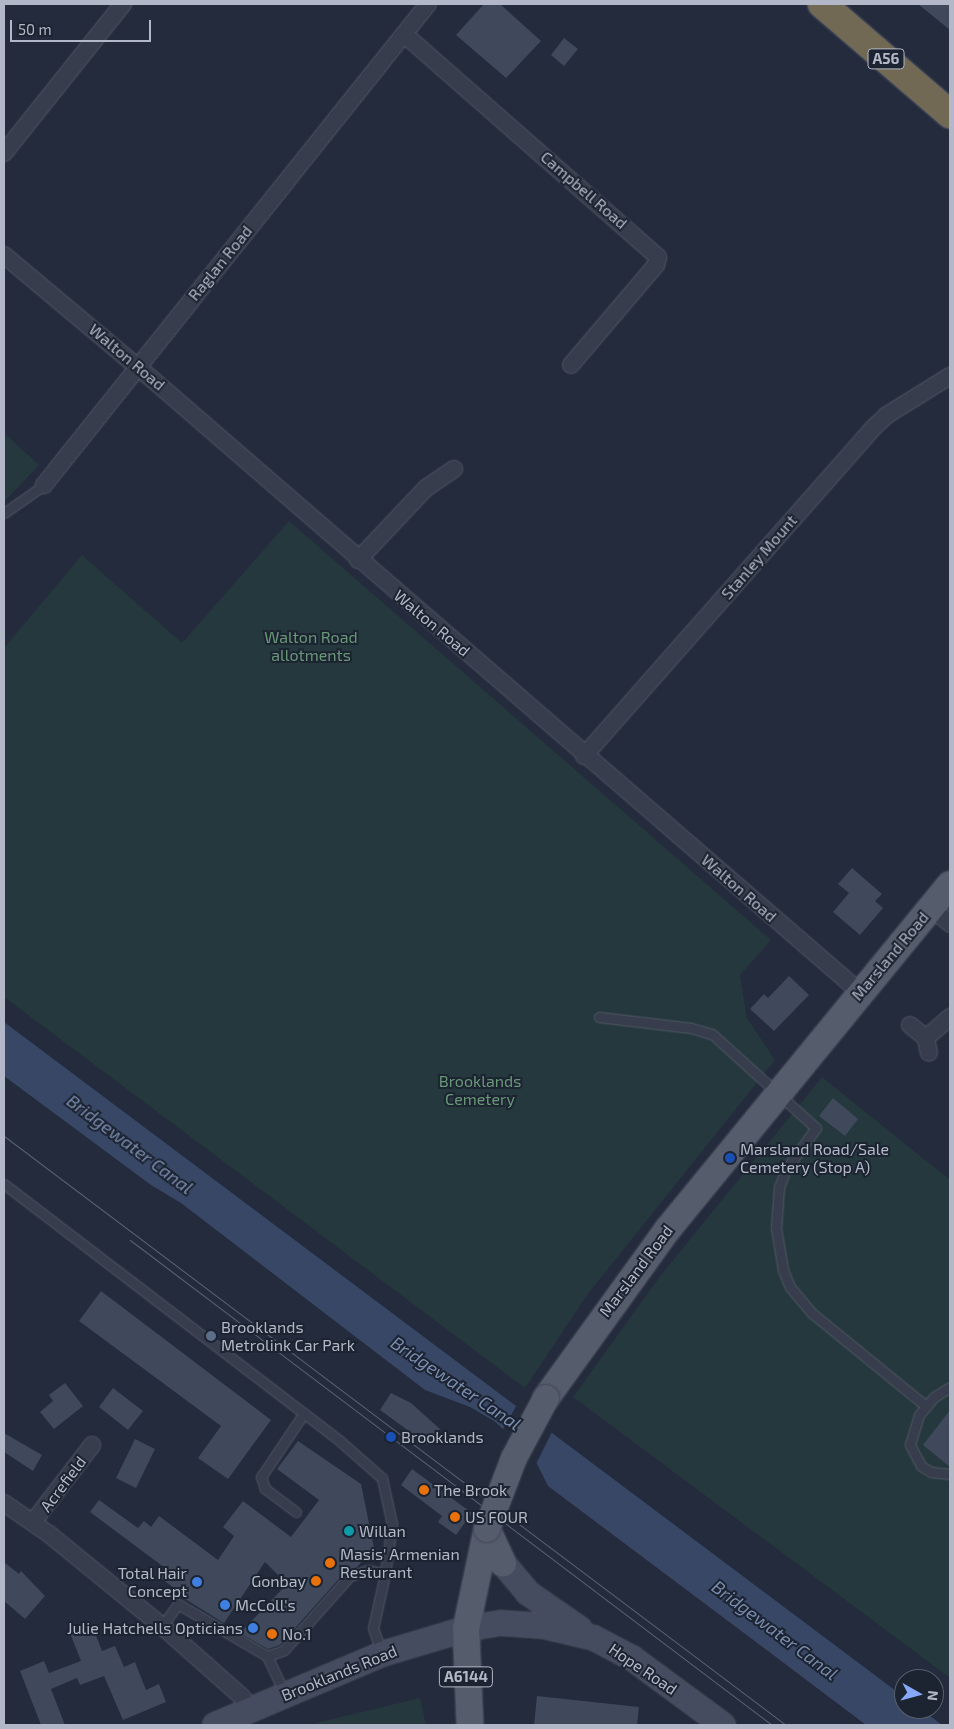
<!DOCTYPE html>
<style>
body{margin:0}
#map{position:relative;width:954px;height:1729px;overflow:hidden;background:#232b3c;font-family:"Exo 2",sans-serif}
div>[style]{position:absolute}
.green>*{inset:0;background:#25383d}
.water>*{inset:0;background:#384765}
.pier>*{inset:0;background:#232b3c}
.building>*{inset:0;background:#3f495b}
.roads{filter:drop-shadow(0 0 1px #525867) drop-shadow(0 0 1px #525867)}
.lane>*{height:9px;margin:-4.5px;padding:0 4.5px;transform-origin:4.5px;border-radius:4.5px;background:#373d4c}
.street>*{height:16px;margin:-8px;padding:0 8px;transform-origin:8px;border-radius:8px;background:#373d4c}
.secondary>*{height:24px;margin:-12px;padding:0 12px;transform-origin:12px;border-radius:12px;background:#454c5f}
.primary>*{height:26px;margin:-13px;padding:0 13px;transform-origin:13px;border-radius:13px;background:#555c6c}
.highway>*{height:28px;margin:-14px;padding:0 14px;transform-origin:14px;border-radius:14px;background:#726954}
.tram>*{height:1px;margin:-0.5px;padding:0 0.5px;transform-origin:0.5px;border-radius:0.5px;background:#596173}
.bridges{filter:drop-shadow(0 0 1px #404655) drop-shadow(0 0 1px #404655)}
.primary-bridge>*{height:26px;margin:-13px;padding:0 13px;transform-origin:13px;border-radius:13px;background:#555c6c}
.dots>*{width:14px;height:14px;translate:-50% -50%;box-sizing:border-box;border:2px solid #1c2331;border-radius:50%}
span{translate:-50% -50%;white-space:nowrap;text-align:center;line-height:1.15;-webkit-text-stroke:4px #1c2331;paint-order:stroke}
.shield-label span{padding:1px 4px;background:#1c2331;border:1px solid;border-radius:4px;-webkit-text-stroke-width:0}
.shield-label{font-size:15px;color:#b2b8c7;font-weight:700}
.street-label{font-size:16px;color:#b2b8c7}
.park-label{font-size:16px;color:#699878}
.poi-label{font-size:16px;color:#b2b8c7}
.left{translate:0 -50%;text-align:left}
.right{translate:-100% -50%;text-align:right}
.water-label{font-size:18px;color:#7a8caf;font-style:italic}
.frame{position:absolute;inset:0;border:5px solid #b2b8c7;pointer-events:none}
.north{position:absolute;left:894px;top:1669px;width:50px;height:50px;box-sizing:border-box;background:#1c2331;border:1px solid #585f6d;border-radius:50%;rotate:97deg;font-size:14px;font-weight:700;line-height:20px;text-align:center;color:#b2b8c7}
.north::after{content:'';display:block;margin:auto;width:18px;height:22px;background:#87a8f7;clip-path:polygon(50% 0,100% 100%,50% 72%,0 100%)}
.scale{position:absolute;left:10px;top:20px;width:141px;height:22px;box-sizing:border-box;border:2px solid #b2b8c7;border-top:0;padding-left:6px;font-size:15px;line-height:18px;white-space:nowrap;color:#b2b8c7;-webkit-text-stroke:4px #1c2331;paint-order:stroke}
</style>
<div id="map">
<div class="green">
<div style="clip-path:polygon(4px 433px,39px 465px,4px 502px)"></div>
<div style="clip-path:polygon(289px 521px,771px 940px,740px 975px,747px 1018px,775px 1060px,587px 1295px,525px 1388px,4px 997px,4px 648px,82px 555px,182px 643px)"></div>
<div style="clip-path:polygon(822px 1077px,950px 1180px,950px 1678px,573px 1397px,661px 1275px)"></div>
<div style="clip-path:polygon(420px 1698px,426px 1725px,317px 1725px,316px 1723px)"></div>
</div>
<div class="water">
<div style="clip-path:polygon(4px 1022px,904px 1697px,904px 1709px,921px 1709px,942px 1725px,866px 1725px,748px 1636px,548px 1486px,533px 1456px,494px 1421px,470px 1407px,425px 1390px,181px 1203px,151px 1185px,4px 1076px)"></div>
</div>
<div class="pier">
<div style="clip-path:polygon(518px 1403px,553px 1430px,535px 1466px,531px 1458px,502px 1431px)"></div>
</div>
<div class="building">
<div style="clip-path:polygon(484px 4px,500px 4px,541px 41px,506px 78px,456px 35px)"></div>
<div style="clip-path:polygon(918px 4px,950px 4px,950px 30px)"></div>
<div style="clip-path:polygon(564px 38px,578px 49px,564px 66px,551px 55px)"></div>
<div style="clip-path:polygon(852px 868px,882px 894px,875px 901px,883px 908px,860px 935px,833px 912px,849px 893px,838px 884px)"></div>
<div style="clip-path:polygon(789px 976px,809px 995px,774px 1031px,750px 1009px,764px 994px,768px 998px)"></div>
<div style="clip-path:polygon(833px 1098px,858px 1119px,845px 1136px,819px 1116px)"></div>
<div style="clip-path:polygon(101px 1291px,271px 1420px,228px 1479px,198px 1458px,221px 1426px,79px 1321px)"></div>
<div style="clip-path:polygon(65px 1383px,83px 1406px,54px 1429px,40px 1412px,53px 1401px,49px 1395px)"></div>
<div style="clip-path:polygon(113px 1388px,143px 1411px,128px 1430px,99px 1407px)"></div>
<div style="clip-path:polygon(391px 1393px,411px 1403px,440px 1429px,428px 1445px,380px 1410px)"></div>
<div style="clip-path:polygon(950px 1410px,950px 1467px,923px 1445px)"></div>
<div style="clip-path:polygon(4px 1433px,42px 1455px,33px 1471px,4px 1452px)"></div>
<div style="clip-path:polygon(135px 1439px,155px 1449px,136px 1488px,116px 1478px)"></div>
<div style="clip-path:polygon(298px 1441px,361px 1484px,374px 1548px,357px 1567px,345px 1572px,280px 1645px,268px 1649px,240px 1633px,287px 1584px,265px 1562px,224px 1623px,177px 1594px,178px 1591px,158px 1576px,165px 1568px,90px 1512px,99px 1500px,138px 1528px,144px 1521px,151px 1527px,159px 1516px,218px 1560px,234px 1536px,223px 1527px,243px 1501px,291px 1537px,319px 1500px,277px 1469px)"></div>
<div style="clip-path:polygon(412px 1469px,472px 1513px,456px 1535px,438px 1522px,442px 1516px,401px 1485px)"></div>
<div style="clip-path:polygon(4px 1562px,19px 1574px,21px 1571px,45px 1596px,25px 1619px,4px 1601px)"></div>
<div style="clip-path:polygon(92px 1625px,102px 1651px,115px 1646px,124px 1667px,135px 1662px,146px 1690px,159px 1684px,166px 1702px,123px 1720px,104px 1676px,80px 1685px,77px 1678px,51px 1689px,65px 1725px,41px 1725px,20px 1671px,44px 1661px,49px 1673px,81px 1661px,70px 1633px)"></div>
<div style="clip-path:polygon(537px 1696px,639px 1707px,637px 1725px,534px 1725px)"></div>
</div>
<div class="roads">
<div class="lane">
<div style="left:4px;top:513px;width:49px;rotate:-35deg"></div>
<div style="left:599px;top:1017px;width:93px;rotate:6.8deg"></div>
<div style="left:691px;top:1028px;width:22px;rotate:16deg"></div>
<div style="left:712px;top:1034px;width:140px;rotate:42.1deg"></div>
<div style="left:816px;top:1128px;width:51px;rotate:126.2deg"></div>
<div style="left:786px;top:1169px;width:19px;rotate:111deg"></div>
<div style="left:779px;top:1187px;width:41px;rotate:94.2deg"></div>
<div style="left:776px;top:1228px;width:43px;rotate:80.5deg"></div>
<div style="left:783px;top:1270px;width:18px;rotate:68deg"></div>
<div style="left:790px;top:1287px;width:35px;rotate:50deg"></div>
<div style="left:813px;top:1314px;width:146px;rotate:39.2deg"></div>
<div style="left:4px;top:1184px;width:423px;rotate:37.4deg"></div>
<div style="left:340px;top:1441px;width:56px;rotate:41.4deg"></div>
<div style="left:382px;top:1478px;width:47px;rotate:77.7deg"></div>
<div style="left:392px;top:1524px;width:50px;rotate:98deg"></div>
<div style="left:385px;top:1574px;width:55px;rotate:102.5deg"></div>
<div style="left:373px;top:1628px;width:28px;rotate:71deg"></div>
<div style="left:950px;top:1387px;width:19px;rotate:148deg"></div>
<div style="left:934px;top:1397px;width:23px;rotate:130deg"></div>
<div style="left:919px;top:1415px;width:31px;rotate:107deg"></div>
<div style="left:910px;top:1445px;width:24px;rotate:62deg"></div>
<div style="left:921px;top:1466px;width:12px;rotate:31deg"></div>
<div style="left:931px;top:1472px;width:19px;rotate:6deg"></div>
<div style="left:296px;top:1512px;width:39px;rotate:-143deg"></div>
<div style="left:265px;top:1489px;width:13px;rotate:-108deg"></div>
<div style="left:261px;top:1477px;width:77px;rotate:-56.1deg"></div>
<div style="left:162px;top:1626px;width:27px;rotate:-54deg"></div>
<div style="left:178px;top:1604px;width:103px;rotate:30.3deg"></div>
<div style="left:267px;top:1656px;width:18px;rotate:-19deg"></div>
<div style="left:284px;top:1650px;width:99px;rotate:-48.3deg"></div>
<div style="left:350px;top:1576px;width:19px;rotate:-18deg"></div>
<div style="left:368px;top:1570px;width:17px;rotate:13deg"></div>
<div style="left:267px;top:1656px;width:42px;rotate:64.7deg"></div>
</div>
<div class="street">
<div style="left:404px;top:34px;width:338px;rotate:41.3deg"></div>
<div style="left:658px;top:257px;width:8px;rotate:104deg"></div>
<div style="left:656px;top:265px;width:131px;rotate:130.4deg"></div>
<div style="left:4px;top:153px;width:191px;rotate:-51.4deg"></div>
<div style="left:4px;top:255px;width:193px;rotate:40deg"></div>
<div style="left:152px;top:379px;width:937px;rotate:40.89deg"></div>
<div style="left:44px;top:485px;width:615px;rotate:-51.4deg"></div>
<div style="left:358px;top:560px;width:99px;rotate:-46.6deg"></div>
<div style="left:426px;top:488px;width:34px;rotate:-34deg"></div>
<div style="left:584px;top:756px;width:434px;rotate:-48.6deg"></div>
<div style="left:871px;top:430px;width:22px;rotate:-43deg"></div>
<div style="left:887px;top:415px;width:74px;rotate:-31.8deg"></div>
<div style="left:930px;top:907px;width:26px;rotate:40deg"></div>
<div style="left:910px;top:1025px;width:21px;rotate:39deg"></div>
<div style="left:926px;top:1038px;width:15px;rotate:79deg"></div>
<div style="left:926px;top:1038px;width:32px;rotate:-41deg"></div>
<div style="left:4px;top:1503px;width:55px;rotate:34.6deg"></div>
<div style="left:49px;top:1534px;width:146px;rotate:39.2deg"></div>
<div style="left:162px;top:1626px;width:107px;rotate:41.6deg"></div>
<div style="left:242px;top:1697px;width:16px;rotate:55deg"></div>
<div style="left:33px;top:1522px;width:97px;rotate:-52.5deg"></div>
</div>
<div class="secondary">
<div style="left:503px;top:1563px;width:39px;rotate:50deg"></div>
<div style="left:528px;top:1593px;width:63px;rotate:34.7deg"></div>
<div style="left:215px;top:1725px;width:181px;rotate:-23deg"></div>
<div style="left:382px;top:1654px;width:88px;rotate:-16.6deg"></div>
<div style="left:466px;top:1629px;width:36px;rotate:-10deg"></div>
<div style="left:501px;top:1623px;width:43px;rotate:4deg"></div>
<div style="left:544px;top:1626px;width:51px;rotate:13.5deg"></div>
<div style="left:594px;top:1638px;width:43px;rotate:27.8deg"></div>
<div style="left:632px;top:1658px;width:113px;rotate:36.4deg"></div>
</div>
<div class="primary">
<div style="left:546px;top:1398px;width:208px;rotate:-54.2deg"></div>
<div style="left:668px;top:1229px;width:445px;rotate:-50.7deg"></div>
<div style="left:487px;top:1529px;width:38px;rotate:65deg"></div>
<div style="left:470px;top:1725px;width:96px;rotate:-92.4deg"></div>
<div style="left:466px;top:1629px;width:102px;rotate:-78.1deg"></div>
</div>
<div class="highway">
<div style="left:822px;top:4px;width:169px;rotate:40.7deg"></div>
</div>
</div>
<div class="tram">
<div style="left:4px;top:1136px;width:979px;rotate:36.99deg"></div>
<div style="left:130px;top:1240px;width:805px;rotate:37.07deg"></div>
</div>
<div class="bridges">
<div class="primary-bridge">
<div style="left:487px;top:1529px;width:76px;rotate:-69.2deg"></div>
<div style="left:514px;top:1458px;width:68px;rotate:-61.9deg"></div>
</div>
</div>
<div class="dots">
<div style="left:730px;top:1158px;background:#1a4fb4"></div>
<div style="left:211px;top:1336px;background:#5c6f8a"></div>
<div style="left:391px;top:1437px;background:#1a4fb4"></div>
<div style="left:424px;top:1490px;background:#e8710a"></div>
<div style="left:455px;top:1517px;background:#e8710a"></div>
<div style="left:349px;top:1531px;background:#0f9aa8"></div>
<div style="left:330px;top:1563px;background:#e8710a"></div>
<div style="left:316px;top:1581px;background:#e8710a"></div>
<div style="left:197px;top:1582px;background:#3f7fe0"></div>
<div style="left:225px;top:1605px;background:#3f7fe0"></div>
<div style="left:253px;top:1628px;background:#3f7fe0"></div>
<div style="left:272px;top:1634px;background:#e8710a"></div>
</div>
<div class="shield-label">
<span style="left:886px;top:59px">A56</span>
<span style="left:466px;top:1677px">A6144</span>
</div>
<div class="street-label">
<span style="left:584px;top:190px;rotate:41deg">Campbell Road</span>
<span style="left:220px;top:263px;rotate:-51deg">Raglan Road</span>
<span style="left:127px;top:357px;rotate:40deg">Walton Road</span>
<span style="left:759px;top:557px;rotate:-49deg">Stanley Mount</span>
<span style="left:432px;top:623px;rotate:40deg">Walton Road</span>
<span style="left:739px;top:888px;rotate:41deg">Walton Road</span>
<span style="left:890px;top:956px;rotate:-50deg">Marsland Road</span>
<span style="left:636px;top:1271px;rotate:-53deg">Marsland Road</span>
<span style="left:63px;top:1484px;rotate:-53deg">Acrefield</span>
<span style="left:643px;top:1669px;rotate:34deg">Hope Road</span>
<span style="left:339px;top:1673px;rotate:-22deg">Brooklands Road</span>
</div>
<div class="park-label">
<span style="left:311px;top:646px">Walton Road<br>allotments</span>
<span style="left:480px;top:1090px">Brooklands<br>Cemetery</span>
</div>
<div class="poi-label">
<span class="left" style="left:740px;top:1158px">Marsland Road/Sale<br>Cemetery (Stop A)</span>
<span class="left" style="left:221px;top:1336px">Brooklands<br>Metrolink Car Park</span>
<span class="left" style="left:401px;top:1437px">Brooklands</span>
<span class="left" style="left:434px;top:1490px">The Brook</span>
<span class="left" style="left:465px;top:1517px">US FOUR</span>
<span class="left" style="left:359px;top:1531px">Willan</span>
<span class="left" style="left:340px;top:1563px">Masis' Armenian<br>Resturant</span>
<span class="right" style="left:187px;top:1582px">Total Hair<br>Concept</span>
<span class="right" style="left:306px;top:1581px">Gonbay</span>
<span class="left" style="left:235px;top:1605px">McColl's</span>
<span class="right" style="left:243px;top:1628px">Julie Hatchells Opticians</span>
<span class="left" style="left:282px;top:1634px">No.1</span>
</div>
<div class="water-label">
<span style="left:130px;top:1144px;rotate:37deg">Bridgewater Canal</span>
<span style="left:456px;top:1383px;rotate:34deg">Bridgewater Canal</span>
<span style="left:775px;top:1630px;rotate:37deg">Bridgewater Canal</span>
</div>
<div class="frame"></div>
<div class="north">N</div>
<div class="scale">50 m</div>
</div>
